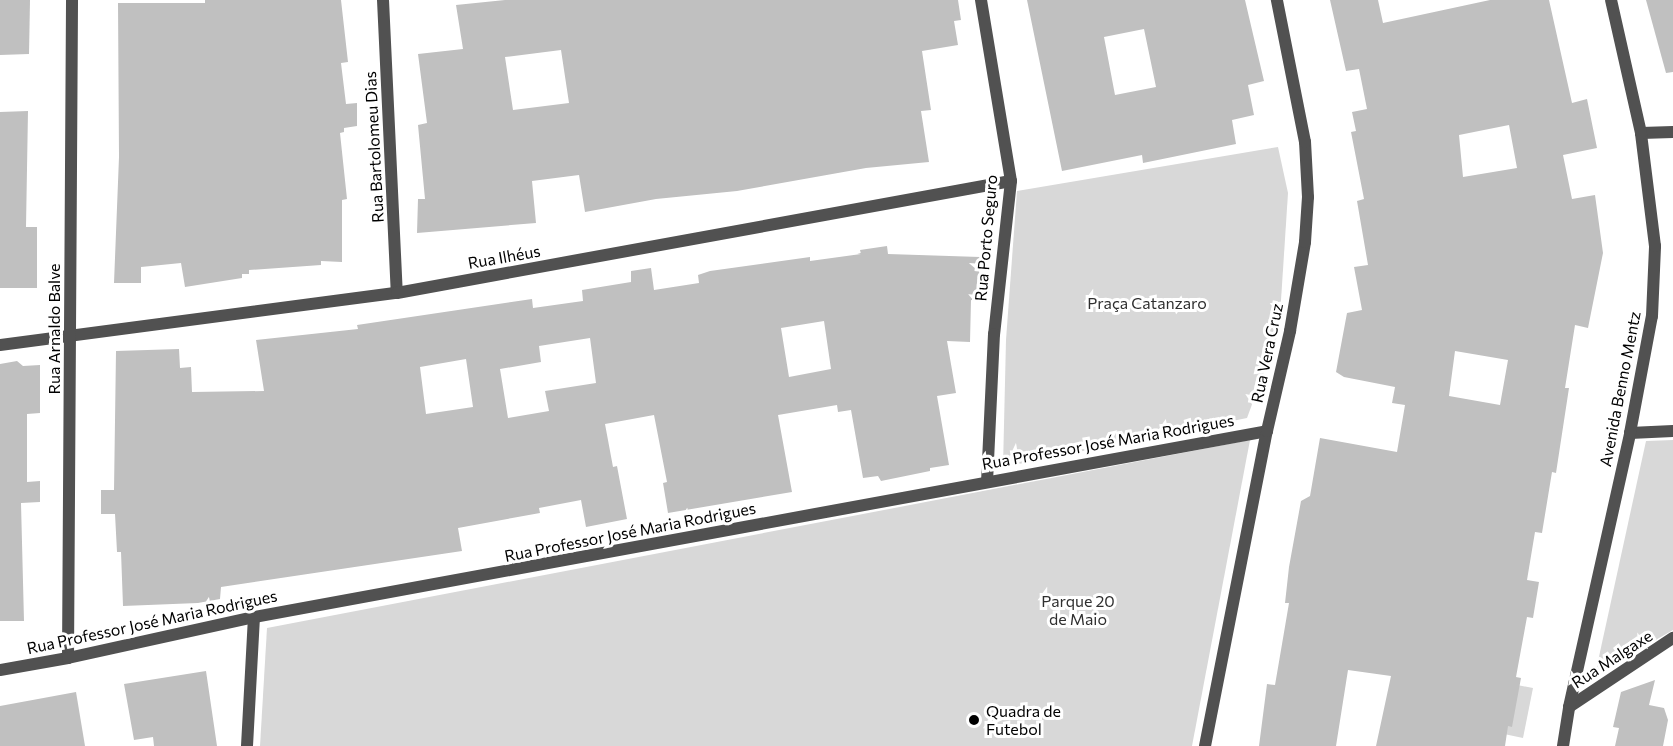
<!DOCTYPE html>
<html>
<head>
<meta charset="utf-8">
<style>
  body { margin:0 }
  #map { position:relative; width:1673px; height:746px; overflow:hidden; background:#fff; font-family:Commissioner,sans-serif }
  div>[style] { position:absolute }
  .green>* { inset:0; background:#d8d8d8 }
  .building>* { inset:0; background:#c0c0c0 }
  .minor>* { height:12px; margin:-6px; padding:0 6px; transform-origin:6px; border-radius:6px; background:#515151 }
  .tertiary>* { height:12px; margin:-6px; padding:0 6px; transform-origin:6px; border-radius:6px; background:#515151 }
  .dots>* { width:16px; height:16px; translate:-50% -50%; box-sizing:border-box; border:3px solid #fff; border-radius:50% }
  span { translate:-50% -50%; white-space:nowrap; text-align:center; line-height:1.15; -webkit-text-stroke:6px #fff; paint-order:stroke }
  .street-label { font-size:16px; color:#000 }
  .park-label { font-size:16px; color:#2f2f2f }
  .poi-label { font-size:16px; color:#000 }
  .left { translate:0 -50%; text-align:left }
</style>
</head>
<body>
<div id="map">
  <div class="green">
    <div style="clip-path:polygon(1278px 147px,1288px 193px,1279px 331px,1247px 418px,1003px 467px,1006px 340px,1017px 191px)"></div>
    <div style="clip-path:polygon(1250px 440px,1192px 746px,260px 746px,267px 628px)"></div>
    <div style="clip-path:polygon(1673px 440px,1673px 630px,1595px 675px,1646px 441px)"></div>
    <div style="clip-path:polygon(1481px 678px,1533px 688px,1523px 738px,1471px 727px)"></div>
  </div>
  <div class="building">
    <div style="clip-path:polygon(0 0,30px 0,29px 54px,0 55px)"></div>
    <div style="clip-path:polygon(205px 0,341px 0,348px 62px,341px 63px,346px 104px,357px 103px,357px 126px,344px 128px,344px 132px,340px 133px,347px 199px,342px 200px,342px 262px,321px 261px,321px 265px,249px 270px,249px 274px,242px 274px,242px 278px,185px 287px,181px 263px,141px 267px,141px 283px,114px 283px,119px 157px,118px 3px,205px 3px)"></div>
    <div style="clip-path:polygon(evenodd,505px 0,958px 0,961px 20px,954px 21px,958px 45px,922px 51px,931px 110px,921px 111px,929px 162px,866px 168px,737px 191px,656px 199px,585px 212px,579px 175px,532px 181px,536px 223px,417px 233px,418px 199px,425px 199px,418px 125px,427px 123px,418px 54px,463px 49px,456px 5px,505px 0,561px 50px,569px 103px,513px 110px,505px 57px,561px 50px)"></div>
    <div style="clip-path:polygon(evenodd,1027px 0,1245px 0,1264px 81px,1248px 85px,1254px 115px,1232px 120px,1236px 144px,1143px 163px,1142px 155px,1062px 171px,1027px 0,1144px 29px,1156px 87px,1115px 95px,1104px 37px,1144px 29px)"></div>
    <div style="clip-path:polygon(evenodd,1330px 0,1378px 0,1383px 23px,1490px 0,1549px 0,1572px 103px,1587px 99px,1597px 148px,1563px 155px,1572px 199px,1595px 195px,1603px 253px,1588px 328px,1575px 325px,1565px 388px,1569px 388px,1556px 473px,1552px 472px,1542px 533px,1535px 532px,1527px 580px,1539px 582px,1533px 618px,1527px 617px,1516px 677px,1521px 678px,1512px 727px,1508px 726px,1505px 746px,1376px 746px,1391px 676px,1348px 670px,1336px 746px,1259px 746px,1267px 684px,1275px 685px,1281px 650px,1289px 603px,1285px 603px,1289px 567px,1301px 501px,1310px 496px,1320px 438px,1397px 452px,1405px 405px,1392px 403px,1395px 387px,1344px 377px,1336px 372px,1347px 313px,1362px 310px,1354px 267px,1368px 265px,1357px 201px,1364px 199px,1351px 132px,1356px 131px,1352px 112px,1367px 109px,1359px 69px,1346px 71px,1330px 0,1509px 125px,1517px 168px,1463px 177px,1459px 135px,1509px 125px,1330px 0,1455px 351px,1508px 360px,1500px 405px,1449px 396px,1455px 351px)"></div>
    <div style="clip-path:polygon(1646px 0,1673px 0,1673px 72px,1666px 73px)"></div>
    <div style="clip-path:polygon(28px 111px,26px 227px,37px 227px,37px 288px,0 288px,0 112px)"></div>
    <div style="clip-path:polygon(evenodd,887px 246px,888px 254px,980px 257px,978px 301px,971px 300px,970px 342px,947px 341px,956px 393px,937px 396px,949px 465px,930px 468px,930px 471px,881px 481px,878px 476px,863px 478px,851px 410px,838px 412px,837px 405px,778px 415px,792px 492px,668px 513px,663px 483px,667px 482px,654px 415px,605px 424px,613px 467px,617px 466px,627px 519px,586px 527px,581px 500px,539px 508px,540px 513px,458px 528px,462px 551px,221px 587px,220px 599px,198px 603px,123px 606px,121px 552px,117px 552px,115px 514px,101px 514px,101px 490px,114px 490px,116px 351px,179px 349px,180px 368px,191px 367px,192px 392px,264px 391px,256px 340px,358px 329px,357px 325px,532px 299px,533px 308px,583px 301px,582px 290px,631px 282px,631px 271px,651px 268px,654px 290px,699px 283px,698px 275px,710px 271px,810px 257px,810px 261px,861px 254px,860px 250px,887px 246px,824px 321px,831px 369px,789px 377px,781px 328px,824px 321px,887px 246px,590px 338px,596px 383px,545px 391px,549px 411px,508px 418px,500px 369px,541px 362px,539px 346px,590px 338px,887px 246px,466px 359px,473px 407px,426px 414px,420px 367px,466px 359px)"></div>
    <div style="clip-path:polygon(17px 361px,23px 366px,40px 365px,40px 413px,27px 414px,27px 482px,40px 481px,40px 502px,21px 503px,24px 621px,0 621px,0 364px)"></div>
    <div style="clip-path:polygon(206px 671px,217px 746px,154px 746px,153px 737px,134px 740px,124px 684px)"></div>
    <div style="clip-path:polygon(1655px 680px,1649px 705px,1664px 708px,1668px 720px,1663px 746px,1615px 746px,1619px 728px,1613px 727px,1621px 692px)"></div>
    <div style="clip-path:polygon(76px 692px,85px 746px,0 746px,0 706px)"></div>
  </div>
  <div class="minor">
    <div style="left:383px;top:0;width:293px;rotate:87.3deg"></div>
    <div style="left:981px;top:0;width:183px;rotate:80.6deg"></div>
    <div style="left:1011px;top:181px;width:154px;rotate:96.3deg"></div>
    <div style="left:994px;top:334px;width:147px;rotate:92.7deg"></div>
    <div style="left:1641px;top:133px;width:32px;rotate:-2deg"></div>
    <div style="left:0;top:345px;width:400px;rotate:-7.5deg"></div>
    <div style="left:397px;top:293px;width:624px;rotate:-10.34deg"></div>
    <div style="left:1630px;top:433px;width:43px;rotate:-2.7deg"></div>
    <div style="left:68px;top:658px;width:658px;rotate:-89.65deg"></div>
    <div style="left:0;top:670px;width:69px;rotate:-10deg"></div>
    <div style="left:68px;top:658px;width:190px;rotate:-12.4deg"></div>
    <div style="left:254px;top:617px;width:1030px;rotate:-10.4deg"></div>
    <div style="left:1569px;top:707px;width:125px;rotate:-33.6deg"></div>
    <div style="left:247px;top:746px;width:129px;rotate:-86.9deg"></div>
    <div style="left:1205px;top:746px;width:321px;rotate:-78.9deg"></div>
    <div style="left:1267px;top:431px;width:103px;rotate:-77deg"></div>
    <div style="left:1290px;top:331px;width:90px;rotate:-80.4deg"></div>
    <div style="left:1305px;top:242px;width:45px;rotate:-86.2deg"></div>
    <div style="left:1308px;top:197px;width:55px;rotate:-93.1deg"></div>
    <div style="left:1305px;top:142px;width:145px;rotate:-101.2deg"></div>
  </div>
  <div class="tertiary">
    <div style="left:1563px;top:746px;width:39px;rotate:-81deg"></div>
    <div style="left:1569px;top:707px;width:281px;rotate:-77.4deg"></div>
    <div style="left:1630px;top:433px;width:119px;rotate:-79.4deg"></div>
    <div style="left:1652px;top:316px;width:70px;rotate:-87.5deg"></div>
    <div style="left:1655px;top:246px;width:114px;rotate:-97.1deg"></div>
    <div style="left:1641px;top:133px;width:136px;rotate:-102.7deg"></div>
  </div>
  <div class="dots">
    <div style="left:974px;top:720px;background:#000"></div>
  </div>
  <div class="street-label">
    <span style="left:374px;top:147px;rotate:-93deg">Rua Bartolomeu Dias</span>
    <span style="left:986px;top:238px;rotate:-85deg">Rua Porto Seguro</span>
    <span style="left:504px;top:257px;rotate:-10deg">Rua Ilhéus</span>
    <span style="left:54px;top:329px;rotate:-90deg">Rua Arnaldo Balve</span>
    <span style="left:1267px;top:353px;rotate:-78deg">Rua Vera Cruz</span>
    <span style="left:1620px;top:389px;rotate:-79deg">Avenida Benno Mentz</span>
    <span style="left:1108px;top:442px;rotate:-10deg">Rua Professor José Maria Rodrigues</span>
    <span style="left:630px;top:532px;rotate:-11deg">Rua Professor José Maria Rodrigues</span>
    <span style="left:152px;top:622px;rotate:-12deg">Rua Professor José Maria Rodrigues</span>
    <span style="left:1612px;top:659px;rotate:-33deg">Rua Malgaxe</span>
  </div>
  <div class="park-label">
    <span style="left:1147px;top:303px">Praça Catanzaro</span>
    <span style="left:1078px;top:610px">Parque 20<br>de Maio</span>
  </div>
  <div class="poi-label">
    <span class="left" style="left:986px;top:720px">Quadra de<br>Futebol</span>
  </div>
</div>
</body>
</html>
